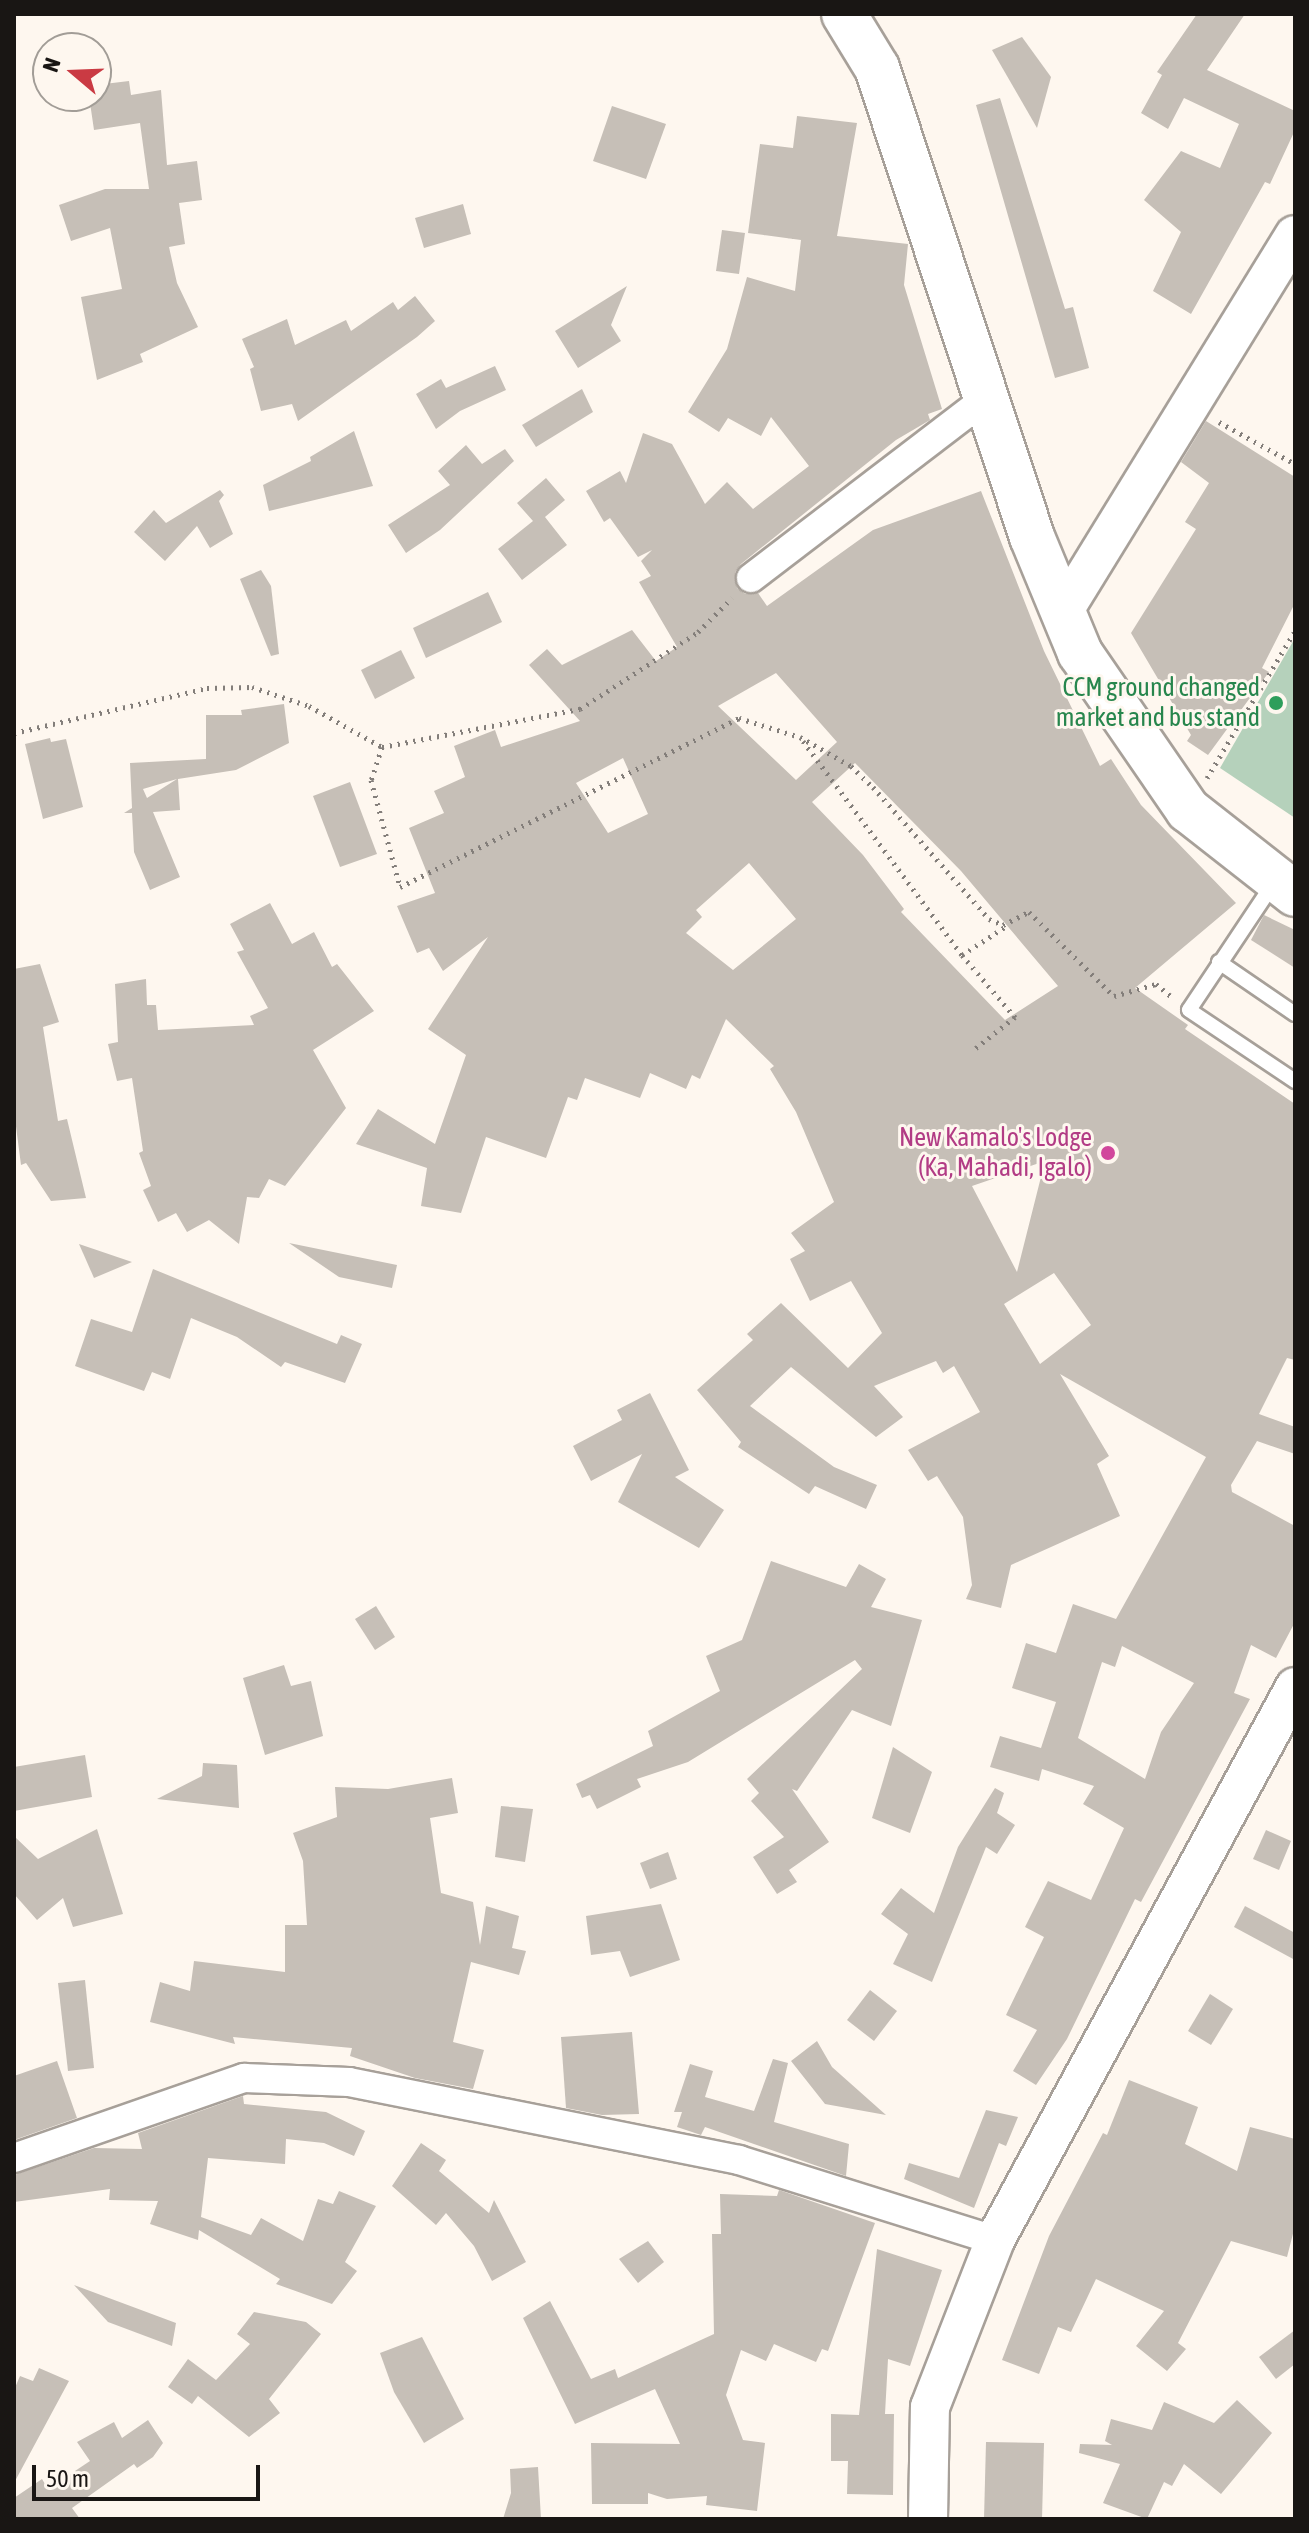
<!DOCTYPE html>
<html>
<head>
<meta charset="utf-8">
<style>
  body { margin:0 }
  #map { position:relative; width:1309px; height:2533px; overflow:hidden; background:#fef7ef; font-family:"Asap Condensed",sans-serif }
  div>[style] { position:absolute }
  .green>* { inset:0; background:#b5d1bb }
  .building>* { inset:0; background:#c6bfb7 }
  .path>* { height:5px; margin-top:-2.5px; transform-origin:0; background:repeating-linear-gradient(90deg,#837e7a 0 2px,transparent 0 8px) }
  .roads { filter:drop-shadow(2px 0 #a7a099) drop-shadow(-2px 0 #a7a099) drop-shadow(0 2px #a7a099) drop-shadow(0 -2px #a7a099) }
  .lane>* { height:14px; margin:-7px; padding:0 7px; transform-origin:7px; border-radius:7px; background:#fff }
  .street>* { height:28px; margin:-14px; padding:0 14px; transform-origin:14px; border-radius:14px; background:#fff }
  .secondary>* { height:38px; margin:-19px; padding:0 19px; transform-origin:19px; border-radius:19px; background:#fff }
  .highway>* { height:44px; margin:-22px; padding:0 22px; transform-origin:22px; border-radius:22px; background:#fff }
  .dots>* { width:22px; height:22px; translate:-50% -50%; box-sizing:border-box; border:4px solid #fef7ef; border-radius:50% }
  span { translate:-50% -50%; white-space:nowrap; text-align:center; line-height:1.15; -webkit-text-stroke:6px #fef7ef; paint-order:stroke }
  .leisure-label { font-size:26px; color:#27864d }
  .right { translate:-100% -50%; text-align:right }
  .hotel-label { font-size:26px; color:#b23c85 }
  .frame { position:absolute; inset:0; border:16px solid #191614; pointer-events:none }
  .north { position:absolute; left:32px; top:32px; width:80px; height:80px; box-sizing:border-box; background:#fef7ef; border:2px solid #a29d97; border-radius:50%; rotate:289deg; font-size:22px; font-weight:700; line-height:32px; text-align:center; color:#191614 }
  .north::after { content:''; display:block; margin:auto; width:28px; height:36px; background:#ca3a43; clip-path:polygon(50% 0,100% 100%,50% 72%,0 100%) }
  .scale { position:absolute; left:32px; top:2465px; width:228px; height:36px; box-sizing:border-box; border:4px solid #191614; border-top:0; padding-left:10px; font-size:24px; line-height:28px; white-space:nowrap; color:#191614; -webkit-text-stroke:6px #fef7ef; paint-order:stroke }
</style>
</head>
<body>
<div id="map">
  <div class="green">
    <div style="clip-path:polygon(1295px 638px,1295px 818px,1220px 768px)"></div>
  </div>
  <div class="building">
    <div style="clip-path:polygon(1197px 14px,1245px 14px,1207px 70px,1295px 111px,1295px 130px,1270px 184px,1265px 182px,1191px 314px,1153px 291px,1181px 232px,1144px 200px,1181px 151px,1220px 168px,1239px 124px,1184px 98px,1168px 129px,1141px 113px,1162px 75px,1157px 72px)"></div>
    <div style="clip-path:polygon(1022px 37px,1051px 77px,1037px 128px,992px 50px)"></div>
    <div style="clip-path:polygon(129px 81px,131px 95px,161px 90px,167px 165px,197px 161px,202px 200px,179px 203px,185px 244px,169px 247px,177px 283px,198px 327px,140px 354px,143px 362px,97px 380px,81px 297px,122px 289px,110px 228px,71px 241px,59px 205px,105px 189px,149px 189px,140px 123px,94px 130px,89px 96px,96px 96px,96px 85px)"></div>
    <div style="clip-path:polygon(1000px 98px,1065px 309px,1073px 307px,1089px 368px,1055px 378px,976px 105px)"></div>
    <div style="clip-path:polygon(612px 106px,666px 124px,646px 179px,593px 161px)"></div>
    <div style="clip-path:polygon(evenodd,797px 116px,857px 123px,837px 236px,908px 244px,904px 285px,942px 409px,928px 414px,930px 420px,896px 440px,741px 564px,735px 572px,737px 588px,745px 594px,758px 593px,767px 606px,873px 530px,981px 491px,1044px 651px,1100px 766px,1111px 759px,1141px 805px,1236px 903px,1135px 988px,1188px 1025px,1185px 1029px,1295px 1104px,1295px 1360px,1287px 1358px,1259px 1414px,1295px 1427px,1295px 1454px,1257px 1441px,1231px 1485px,1232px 1492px,1295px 1526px,1295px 1622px,1276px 1658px,1251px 1645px,1234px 1693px,1250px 1699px,1141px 1902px,1135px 1899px,1067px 2039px,1036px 2085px,1013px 2071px,1037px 2030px,1006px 2015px,1044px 1937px,1025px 1927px,1048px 1881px,1091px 1900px,1124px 1828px,1083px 1804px,1094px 1786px,1042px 1769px,1039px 1781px,990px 1767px,1000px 1736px,1041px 1748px,1056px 1702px,1012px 1688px,1026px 1643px,1056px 1653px,1073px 1604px,1116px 1619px,1206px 1457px,1060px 1374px,1109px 1456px,1097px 1464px,1120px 1516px,1011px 1565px,1001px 1608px,966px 1599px,972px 1585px,963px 1517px,937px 1476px,928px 1481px,908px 1450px,980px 1412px,954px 1366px,943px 1373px,936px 1361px,874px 1386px,903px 1417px,876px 1437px,791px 1367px,750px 1406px,834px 1467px,877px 1485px,866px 1509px,815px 1486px,809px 1494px,738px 1447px,741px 1442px,697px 1390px,753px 1340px,747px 1334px,781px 1303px,848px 1368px,882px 1333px,851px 1281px,810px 1301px,790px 1259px,805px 1251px,791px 1233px,834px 1202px,796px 1112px,770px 1069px,774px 1066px,726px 1019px,700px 1079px,692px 1075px,686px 1089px,650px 1073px,640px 1098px,585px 1078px,577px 1100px,568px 1097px,546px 1158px,486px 1137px,461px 1213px,421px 1206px,427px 1168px,356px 1144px,378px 1109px,435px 1144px,466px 1055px,428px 1029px,488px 937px,443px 971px,429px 948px,417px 953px,397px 906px,435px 893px,409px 828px,444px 813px,434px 791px,465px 777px,454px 746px,495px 730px,501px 747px,580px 721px,529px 665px,547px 649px,562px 665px,632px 630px,656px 661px,677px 647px,639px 582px,651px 576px,641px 561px,652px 550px,638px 557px,610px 518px,604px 522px,586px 491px,620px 471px,626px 483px,643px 433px,672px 444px,705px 504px,727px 482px,753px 509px,809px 466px,771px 417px,761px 436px,728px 418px,719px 432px,688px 412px,727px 349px,747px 277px,795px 291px,801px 240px,748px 233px,760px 144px,793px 148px,797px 116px,776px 673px,837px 742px,796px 780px,718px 706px,776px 673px,797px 116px,623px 758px,648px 814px,608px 833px,576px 783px,623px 758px,797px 116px,855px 763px,961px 871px,1058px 986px,1005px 1020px,901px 912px,904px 909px,863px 855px,812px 802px,855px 763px,797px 116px,749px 863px,796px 919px,733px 970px,686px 933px,702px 917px,696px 910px,749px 863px,797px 116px,1045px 1161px,1017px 1272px,972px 1186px,1045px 1161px,797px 116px,1054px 1273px,1091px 1325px,1040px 1364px,1004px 1304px,1054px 1273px,797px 116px,1122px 1646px,1194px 1683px,1161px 1732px,1145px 1779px,1078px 1738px,1102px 1662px,1115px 1667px,1122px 1646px)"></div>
    <div style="clip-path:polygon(463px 204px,471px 234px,424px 248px,415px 218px)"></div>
    <div style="clip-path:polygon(722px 230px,745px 233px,739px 274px,716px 271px)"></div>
    <div style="clip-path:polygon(627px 286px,611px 325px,621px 341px,578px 368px,555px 331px)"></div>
    <div style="clip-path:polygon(415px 296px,435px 321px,417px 337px,298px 421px,292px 404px,261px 411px,250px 369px,254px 367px,242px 339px,287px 319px,295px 345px,346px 320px,351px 331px,393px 302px,398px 310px)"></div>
    <div style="clip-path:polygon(495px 366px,506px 390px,460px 411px,436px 429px,416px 394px,441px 379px,446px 388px)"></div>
    <div style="clip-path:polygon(582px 389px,593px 412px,536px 447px,522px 425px)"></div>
    <div style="clip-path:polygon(1206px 421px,1295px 477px,1295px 603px,1262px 668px,1269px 672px,1208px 755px,1187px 741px,1191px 735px,1131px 633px,1196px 529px,1185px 522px,1209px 483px,1181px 462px)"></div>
    <div style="clip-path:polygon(354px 431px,373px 486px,269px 511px,263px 485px,311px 461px,310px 457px)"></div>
    <div style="clip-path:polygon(466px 445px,482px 464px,505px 449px,514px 461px,440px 530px,406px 553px,388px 525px,450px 485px,438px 471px)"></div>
    <div style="clip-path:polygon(546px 478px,565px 500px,545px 517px,567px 545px,522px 580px,498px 549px,533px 521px,517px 503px)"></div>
    <div style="clip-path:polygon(220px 490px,224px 495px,219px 501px,233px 534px,210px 548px,197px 526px,165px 561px,134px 532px,154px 510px,166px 523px)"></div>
    <div style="clip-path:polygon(261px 570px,271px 586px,279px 654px,271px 656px,240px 579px)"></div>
    <div style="clip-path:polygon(488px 592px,502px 622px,426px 658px,413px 628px)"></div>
    <div style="clip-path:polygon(401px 650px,415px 678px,375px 699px,361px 670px)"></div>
    <div style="clip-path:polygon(evenodd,284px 704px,289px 743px,236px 770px,178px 779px,180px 810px,153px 812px,180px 877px,150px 890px,134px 852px,132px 813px,124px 813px,132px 808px,130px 763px,206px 759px,206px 715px,242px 715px,241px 710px,284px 704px,177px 779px,147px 798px,143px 789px,177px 779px)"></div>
    <div style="clip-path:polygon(50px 738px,51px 742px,66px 739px,83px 807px,43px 819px,25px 744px)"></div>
    <div style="clip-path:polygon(350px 782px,377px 854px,340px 867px,313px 796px)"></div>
    <div style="clip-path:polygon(270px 903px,292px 944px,314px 932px,332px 967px,337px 964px,374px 1011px,313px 1050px,346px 1108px,285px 1186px,269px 1179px,259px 1198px,247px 1197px,239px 1244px,209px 1220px,187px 1232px,176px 1213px,158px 1222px,143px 1190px,151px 1186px,139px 1153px,143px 1151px,132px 1078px,117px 1081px,108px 1044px,118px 1042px,115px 984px,146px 979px,147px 1005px,156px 1005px,158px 1030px,254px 1025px,250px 1016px,268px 1008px,237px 952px,244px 950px,230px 924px)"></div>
    <div style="clip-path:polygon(1264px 915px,1295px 930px,1295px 968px,1251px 940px)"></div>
    <div style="clip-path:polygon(40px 964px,59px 1022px,43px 1027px,58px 1121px,67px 1119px,86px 1198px,51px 1201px,26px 1163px,21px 1165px,14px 1111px,14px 969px)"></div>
    <div style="clip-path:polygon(289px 1243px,397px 1265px,392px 1288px,339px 1277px)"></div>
    <div style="clip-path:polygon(79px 1244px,132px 1262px,94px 1278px)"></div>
    <div style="clip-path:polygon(153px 1269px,337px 1344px,341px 1335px,362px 1344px,345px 1383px,285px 1362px,281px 1367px,237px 1337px,191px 1318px,170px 1379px,152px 1372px,144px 1391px,75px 1366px,91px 1319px,132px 1332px)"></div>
    <div style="clip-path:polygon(650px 1393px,689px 1470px,675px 1477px,724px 1510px,699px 1548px,618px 1502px,642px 1454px,591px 1481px,573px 1446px,622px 1420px,617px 1410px)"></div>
    <div style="clip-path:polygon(771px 1561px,846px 1587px,859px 1564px,886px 1579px,871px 1607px,922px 1620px,891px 1726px,852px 1710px,797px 1791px,792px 1789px,829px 1842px,789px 1870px,797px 1882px,777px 1894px,753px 1857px,784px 1837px,751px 1801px,759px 1793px,747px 1779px,862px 1669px,855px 1660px,688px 1762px,637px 1779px,641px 1787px,597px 1809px,590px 1795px,582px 1798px,576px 1784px,653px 1746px,648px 1731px,720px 1691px,706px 1656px,742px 1640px)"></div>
    <div style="clip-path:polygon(376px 1606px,395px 1637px,375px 1650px,355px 1619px)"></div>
    <div style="clip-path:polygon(284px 1665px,291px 1686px,311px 1681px,323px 1736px,265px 1755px,243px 1678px)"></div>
    <div style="clip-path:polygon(893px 1747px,932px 1772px,910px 1833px,872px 1818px)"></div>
    <div style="clip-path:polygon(85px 1755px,92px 1797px,14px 1811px,14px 1767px)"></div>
    <div style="clip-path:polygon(203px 1763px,237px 1765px,239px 1808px,157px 1799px,202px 1776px)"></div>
    <div style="clip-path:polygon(452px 1778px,458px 1813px,430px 1818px,441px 1893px,473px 1902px,480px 1945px,486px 1906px,519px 1916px,512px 1948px,526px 1951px,519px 1975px,471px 1962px,453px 2042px,484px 2050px,473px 2089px,415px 2078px,350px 2056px,352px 2048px,233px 2037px,235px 2044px,150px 2022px,160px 1982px,190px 1991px,194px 1961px,285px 1972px,285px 1925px,307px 1925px,303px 1861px,293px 1833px,337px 1817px,335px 1787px,388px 1789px)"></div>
    <div style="clip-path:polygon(995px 1788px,1004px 1793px,997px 1813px,1015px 1825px,997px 1854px,986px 1847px,932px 1982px,893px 1964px,908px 1934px,881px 1914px,901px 1888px,934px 1913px,958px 1847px)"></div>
    <div style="clip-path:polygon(501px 1806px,533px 1809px,525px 1862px,495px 1857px)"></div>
    <div style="clip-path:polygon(97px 1829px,123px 1914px,73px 1927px,63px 1898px,37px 1920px,14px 1894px,14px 1836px,38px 1859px)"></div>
    <div style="clip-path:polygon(1266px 1830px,1291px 1841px,1279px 1870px,1253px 1859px)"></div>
    <div style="clip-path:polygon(668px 1852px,677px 1879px,650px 1889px,640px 1863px)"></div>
    <div style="clip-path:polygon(661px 1904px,680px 1960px,630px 1977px,620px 1951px,591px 1955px,586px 1916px)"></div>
    <div style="clip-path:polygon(1245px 1906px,1295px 1933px,1295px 1960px,1234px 1927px)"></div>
    <div style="clip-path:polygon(85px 1980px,94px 2068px,68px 2071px,58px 1983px)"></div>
    <div style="clip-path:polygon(870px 1990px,897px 2011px,874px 2041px,847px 2020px)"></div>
    <div style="clip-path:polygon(1210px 1994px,1233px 2009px,1211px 2045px,1188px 2031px)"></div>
    <div style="clip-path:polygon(632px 2032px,639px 2114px,602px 2115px,566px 2108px,561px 2037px)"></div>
    <div style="clip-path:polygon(817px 2041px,832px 2067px,886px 2115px,825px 2104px,791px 2061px)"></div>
    <div style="clip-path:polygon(773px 2059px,788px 2063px,774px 2122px,849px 2144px,846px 2176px,705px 2127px,701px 2135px,677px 2127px,682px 2112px,674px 2112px,690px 2064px,713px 2071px,705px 2097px,754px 2111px)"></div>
    <div style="clip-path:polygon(57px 2061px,77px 2118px,14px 2140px,14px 2076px)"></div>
    <div style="clip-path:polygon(1129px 2080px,1198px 2107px,1185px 2144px,1237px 2171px,1250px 2127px,1295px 2139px,1295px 2226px,1287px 2257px,1231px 2241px,1178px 2343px,1186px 2349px,1167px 2371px,1136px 2346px,1164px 2311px,1096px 2279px,1071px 2332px,1058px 2327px,1039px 2374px,1002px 2360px,1049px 2236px,1103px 2133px,1107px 2135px)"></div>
    <div style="clip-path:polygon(243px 2096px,244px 2104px,326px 2112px,365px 2131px,354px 2156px,324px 2143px,286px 2139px,285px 2164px,208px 2158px,201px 2217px,251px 2235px,261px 2218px,303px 2241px,318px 2199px,333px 2204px,339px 2191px,376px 2206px,345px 2262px,357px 2271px,332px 2304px,276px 2284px,280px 2279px,199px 2230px,198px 2240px,150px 2224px,158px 2201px,109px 2200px,110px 2189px,14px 2202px,14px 2175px,94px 2148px,142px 2149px,138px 2133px)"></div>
    <div style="clip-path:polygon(986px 2110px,1018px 2117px,1006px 2146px,999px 2143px,974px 2208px,904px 2179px,909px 2163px,959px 2178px)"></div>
    <div style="clip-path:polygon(421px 2143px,446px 2160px,439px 2171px,489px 2213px,494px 2200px,526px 2262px,492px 2281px,474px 2246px,446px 2213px,436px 2225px,392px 2186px)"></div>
    <div style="clip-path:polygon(779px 2190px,875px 2223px,828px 2351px,822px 2349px,816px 2362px,774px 2344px,766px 2361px,741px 2350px,726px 2395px,743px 2440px,765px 2443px,757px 2511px,706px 2505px,707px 2496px,667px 2499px,648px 2493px,648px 2504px,592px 2504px,591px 2443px,680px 2444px,655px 2389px,575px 2424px,523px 2318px,550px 2301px,591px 2379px,615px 2369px,618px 2378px,714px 2334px,712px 2234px,721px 2234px,720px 2194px,777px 2196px)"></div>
    <div style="clip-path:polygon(648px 2241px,664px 2262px,638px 2283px,619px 2259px)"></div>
    <div style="clip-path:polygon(877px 2249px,942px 2270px,910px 2366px,888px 2359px,885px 2414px,894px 2414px,893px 2495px,847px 2494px,848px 2461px,831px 2461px,831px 2414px,859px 2415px)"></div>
    <div style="clip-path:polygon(74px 2285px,176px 2323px,172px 2346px,108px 2322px)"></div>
    <div style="clip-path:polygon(254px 2312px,306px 2322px,321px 2334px,269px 2399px,280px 2413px,249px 2437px,198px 2396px,192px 2404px,168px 2387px,188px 2359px,216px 2380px,250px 2344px,237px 2334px)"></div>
    <div style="clip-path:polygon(1295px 2330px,1295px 2364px,1276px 2379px,1259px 2357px)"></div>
    <div style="clip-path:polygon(422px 2337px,464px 2419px,424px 2443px,394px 2392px,380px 2353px)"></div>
    <div style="clip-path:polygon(39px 2368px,69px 2381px,14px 2483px,14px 2390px,20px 2376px,33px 2381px)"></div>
    <div style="clip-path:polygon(1237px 2400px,1272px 2433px,1221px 2494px,1184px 2464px,1172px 2486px,1164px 2482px,1147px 2519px,1103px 2503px,1120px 2464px,1079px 2453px,1080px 2444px,1112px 2445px,1105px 2441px,1111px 2419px,1152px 2430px,1164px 2402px,1214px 2423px)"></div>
    <div style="clip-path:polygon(148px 2420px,163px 2443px,153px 2457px,137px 2468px,134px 2464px,72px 2508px,80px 2519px,14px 2519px,14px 2498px,42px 2479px,48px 2489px,90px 2461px,77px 2442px,114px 2422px,122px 2438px)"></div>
    <div style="clip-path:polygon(986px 2442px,1044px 2443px,1042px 2519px,984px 2519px)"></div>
    <div style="clip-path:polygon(538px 2467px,541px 2519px,503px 2519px,511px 2493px,510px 2469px)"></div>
  </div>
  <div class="path">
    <div style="left:1219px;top:422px;width:87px;rotate:28.9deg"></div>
    <div style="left:14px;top:733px;width:198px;rotate:-13.1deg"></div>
    <div style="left:207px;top:688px;width:45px;rotate:-1.3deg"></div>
    <div style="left:252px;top:687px;width:60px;rotate:18.4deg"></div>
    <div style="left:309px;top:706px;width:84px;rotate:29.3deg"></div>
    <div style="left:382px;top:747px;width:202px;rotate:-10.9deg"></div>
    <div style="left:580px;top:709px;width:141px;rotate:-33.1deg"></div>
    <div style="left:698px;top:632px;width:48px;rotate:-45deg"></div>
    <div style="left:803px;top:741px;width:267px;rotate:53.4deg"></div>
    <div style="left:962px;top:955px;width:82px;rotate:49.5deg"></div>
    <div style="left:1015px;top:1017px;width:55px;rotate:141.7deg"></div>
    <div style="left:382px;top:747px;width:35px;rotate:108deg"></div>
    <div style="left:371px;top:780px;width:111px;rotate:74.8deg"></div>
    <div style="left:400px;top:887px;width:379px;rotate:-26.5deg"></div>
    <div style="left:739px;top:718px;width:64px;rotate:17.3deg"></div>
    <div style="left:800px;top:737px;width:59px;rotate:29.6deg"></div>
    <div style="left:851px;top:766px;width:30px;rotate:44deg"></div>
    <div style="left:873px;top:787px;width:176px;rotate:48.7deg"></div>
    <div style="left:989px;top:919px;width:15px;rotate:23deg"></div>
    <div style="left:1003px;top:925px;width:29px;rotate:-27deg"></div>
    <div style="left:1029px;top:912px;width:120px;rotate:44.7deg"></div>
    <div style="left:1114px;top:996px;width:44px;rotate:-15.9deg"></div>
    <div style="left:1156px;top:984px;width:21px;rotate:39deg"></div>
    <div style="left:1207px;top:778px;width:171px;rotate:-59.1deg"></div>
    <div style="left:962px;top:955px;width:55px;rotate:-33.1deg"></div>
  </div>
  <div class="roads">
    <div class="lane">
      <div style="left:1273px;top:884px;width:151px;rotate:123.7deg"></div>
      <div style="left:1189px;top:1010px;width:128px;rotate:33.8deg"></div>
      <div style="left:1219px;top:962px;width:92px;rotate:34.4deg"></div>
    </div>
    <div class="street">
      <div style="left:751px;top:578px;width:293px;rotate:-37.4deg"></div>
      <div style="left:14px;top:2158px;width:244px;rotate:-19.2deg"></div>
      <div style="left:244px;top:2078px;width:105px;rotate:2.2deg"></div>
      <div style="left:349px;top:2082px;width:398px;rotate:11.3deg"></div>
      <div style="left:739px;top:2160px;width:268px;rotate:17.4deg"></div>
    </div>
    <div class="secondary">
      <div style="left:1064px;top:610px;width:440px;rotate:-58.4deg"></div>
      <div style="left:928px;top:2519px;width:112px;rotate:-89deg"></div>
      <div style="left:930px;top:2407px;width:179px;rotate:-68.7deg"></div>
      <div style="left:995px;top:2240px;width:629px;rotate:-61.52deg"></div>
    </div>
    <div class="highway">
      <div style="left:844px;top:14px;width:63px;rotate:58.6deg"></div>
      <div style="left:877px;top:68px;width:494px;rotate:71.7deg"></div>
      <div style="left:1032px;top:537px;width:126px;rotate:67.5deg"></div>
      <div style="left:1080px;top:653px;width:191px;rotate:55.5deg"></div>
      <div style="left:1188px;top:810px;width:136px;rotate:38.1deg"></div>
    </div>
  </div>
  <div class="dots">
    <div style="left:1276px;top:703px;background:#2e9e5b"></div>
    <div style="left:1108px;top:1153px;background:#d1479c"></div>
  </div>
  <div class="leisure-label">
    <span class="right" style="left:1260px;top:703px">CCM ground changed<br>market and bus stand</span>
  </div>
  <div class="hotel-label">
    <span class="right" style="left:1092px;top:1153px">New Kamalo's Lodge<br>(Ka, Mahadi, Igalo)</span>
  </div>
  <div class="frame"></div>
  <div class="north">N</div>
  <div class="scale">50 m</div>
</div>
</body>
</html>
